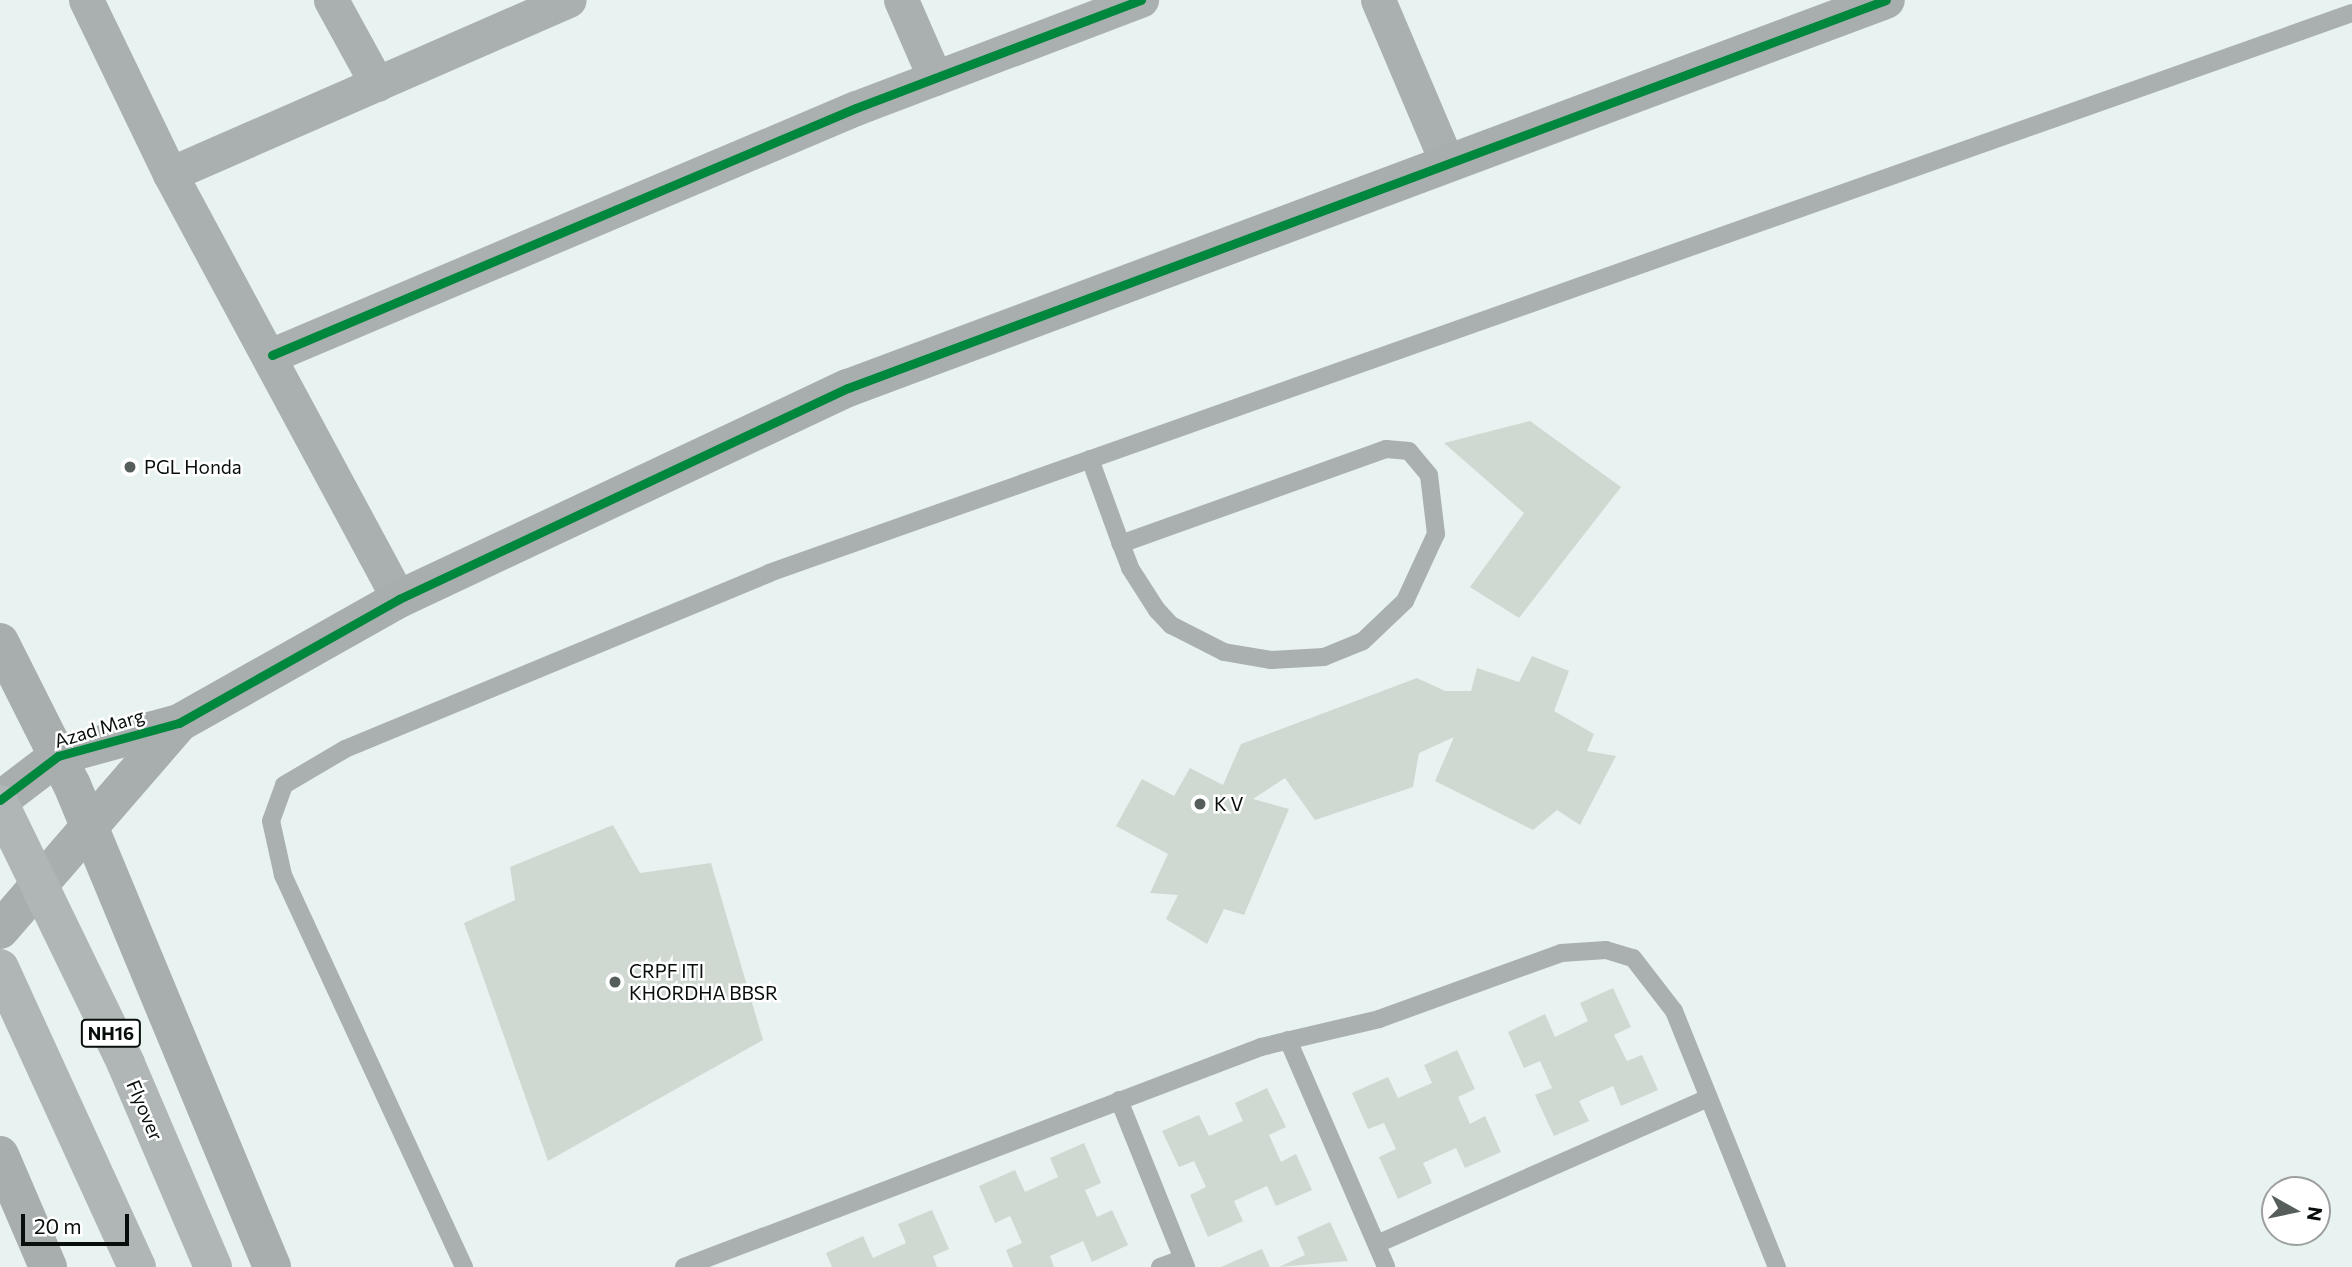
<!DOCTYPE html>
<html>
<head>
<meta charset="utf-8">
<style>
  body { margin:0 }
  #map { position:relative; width:2352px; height:1267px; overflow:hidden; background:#e8f2f0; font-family:Commissioner,sans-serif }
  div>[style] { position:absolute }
  .building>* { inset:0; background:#cfd9d2 }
  .lane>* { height:18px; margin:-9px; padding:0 9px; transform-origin:9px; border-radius:9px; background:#aaafaf }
  .street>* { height:35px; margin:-17.5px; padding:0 17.5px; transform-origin:17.5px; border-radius:17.5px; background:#aaafaf }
  .secondary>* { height:38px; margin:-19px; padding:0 19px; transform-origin:19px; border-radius:19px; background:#a8aeae }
  .highway>* { height:38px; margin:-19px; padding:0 19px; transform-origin:19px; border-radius:19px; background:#b0b6b6 }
  .highway-bridge>* { height:38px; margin:-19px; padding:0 19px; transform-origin:19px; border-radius:19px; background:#b0b6b6 }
  .cycleway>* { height:9px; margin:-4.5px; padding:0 4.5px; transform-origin:4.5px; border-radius:4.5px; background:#00873e }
  .dots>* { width:19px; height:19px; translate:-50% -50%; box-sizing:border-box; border:4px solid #fff; border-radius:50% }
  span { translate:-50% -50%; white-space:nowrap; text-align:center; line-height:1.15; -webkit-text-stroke:5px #fff; paint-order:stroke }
  .shield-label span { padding:2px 5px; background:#fff; border:2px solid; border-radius:5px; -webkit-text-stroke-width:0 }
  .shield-label { font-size:18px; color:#070e0c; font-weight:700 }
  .poi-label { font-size:19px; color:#070e0c }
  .left { translate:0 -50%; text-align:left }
  .street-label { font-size:19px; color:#070e0c }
  .north { position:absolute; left:2261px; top:1176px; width:70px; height:70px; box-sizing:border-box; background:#fff; border:2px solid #9c9f9e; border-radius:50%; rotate:99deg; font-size:19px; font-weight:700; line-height:28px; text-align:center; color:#070e0c }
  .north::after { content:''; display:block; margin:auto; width:24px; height:32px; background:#565e5c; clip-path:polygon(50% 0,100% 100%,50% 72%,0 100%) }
  .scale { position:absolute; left:21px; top:1214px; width:108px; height:32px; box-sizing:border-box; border:4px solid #070e0c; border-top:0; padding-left:9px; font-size:21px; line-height:24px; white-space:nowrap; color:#070e0c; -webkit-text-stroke:5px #fff; paint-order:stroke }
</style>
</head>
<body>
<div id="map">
  <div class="building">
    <div style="clip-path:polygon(1530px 421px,1621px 487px,1519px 618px,1470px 587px,1524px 513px,1444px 443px)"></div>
    <div style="clip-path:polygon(1532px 656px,1569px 671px,1554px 711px,1594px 734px,1587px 751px,1616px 756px,1580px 825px,1557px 810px,1533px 830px,1435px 781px,1454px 737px,1419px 753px,1413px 787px,1315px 820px,1285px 778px,1253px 799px,1289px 809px,1244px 915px,1224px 909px,1207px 944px,1166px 919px,1178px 895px,1150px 893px,1168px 854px,1116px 826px,1142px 779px,1174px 796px,1190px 768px,1223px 785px,1241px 744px,1417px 678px,1445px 691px,1471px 691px,1477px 668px,1519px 682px)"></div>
    <div style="clip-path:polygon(613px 825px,640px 873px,711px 863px,763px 1040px,548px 1161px,464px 923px,515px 900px,510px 867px)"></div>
    <div style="clip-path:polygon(1613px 988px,1631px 1027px,1614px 1035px,1627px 1061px,1642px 1055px,1658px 1090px,1621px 1106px,1613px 1086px,1579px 1101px,1589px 1121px,1554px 1136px,1535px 1095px,1552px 1088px,1540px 1061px,1524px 1068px,1508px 1032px,1545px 1014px,1555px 1037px,1588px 1021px,1580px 1003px)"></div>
    <div style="clip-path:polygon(1457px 1050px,1475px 1089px,1458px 1097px,1470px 1124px,1485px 1116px,1501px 1152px,1465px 1168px,1456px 1148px,1423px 1163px,1432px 1183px,1398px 1199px,1379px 1157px,1396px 1149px,1384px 1123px,1368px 1129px,1352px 1093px,1388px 1077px,1398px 1098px,1432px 1083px,1424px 1065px)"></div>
    <div style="clip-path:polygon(1267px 1088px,1286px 1127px,1269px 1135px,1281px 1162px,1296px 1154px,1312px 1190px,1276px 1206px,1267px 1186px,1234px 1201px,1243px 1221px,1208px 1237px,1190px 1195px,1206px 1187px,1194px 1161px,1179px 1167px,1162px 1131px,1199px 1115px,1209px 1136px,1243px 1121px,1235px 1103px)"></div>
    <div style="clip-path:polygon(1084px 1143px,1101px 1183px,1085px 1190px,1097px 1217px,1112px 1210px,1128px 1245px,1092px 1262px,1083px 1241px,1050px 1256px,1054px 1267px,1013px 1267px,1006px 1250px,1022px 1243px,1010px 1216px,995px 1223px,979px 1186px,1015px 1170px,1025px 1192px,1058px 1177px,1050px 1158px)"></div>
    <div style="clip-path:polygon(932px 1210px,949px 1249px,933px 1256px,937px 1267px,832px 1267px,826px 1253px,863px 1236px,873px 1258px,906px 1243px,898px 1224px)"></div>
    <div style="clip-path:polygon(1330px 1222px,1348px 1261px,1279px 1267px,1305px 1255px,1297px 1237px)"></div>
    <div style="clip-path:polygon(1262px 1249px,1270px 1267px,1221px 1267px)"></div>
  </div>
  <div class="lane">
    <div style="left:1090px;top:459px;width:90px;rotate:70deg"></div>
    <div style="left:1121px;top:544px;width:26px;rotate:69deg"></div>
    <div style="left:1130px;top:568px;width:50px;rotate:57.3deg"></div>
    <div style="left:1157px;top:610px;width:21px;rotate:47deg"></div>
    <div style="left:1171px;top:625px;width:59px;rotate:27deg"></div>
    <div style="left:1224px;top:652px;width:48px;rotate:9.7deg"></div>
    <div style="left:1271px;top:660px;width:53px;rotate:-3.2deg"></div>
    <div style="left:1324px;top:657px;width:42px;rotate:-22.3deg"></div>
    <div style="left:1363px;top:641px;width:58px;rotate:-43.6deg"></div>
    <div style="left:1405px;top:601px;width:74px;rotate:-65.2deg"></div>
    <div style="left:1436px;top:534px;width:59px;rotate:-96.8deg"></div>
    <div style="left:1429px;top:475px;width:31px;rotate:-130deg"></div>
    <div style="left:1409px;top:451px;width:23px;rotate:-175deg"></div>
    <div style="left:1386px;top:449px;width:282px;rotate:160.3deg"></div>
    <div style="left:1288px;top:1040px;width:247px;rotate:66.6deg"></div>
    <div style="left:1119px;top:1100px;width:180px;rotate:68.1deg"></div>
    <div style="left:1377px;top:1244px;width:362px;rotate:-23.8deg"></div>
    <div style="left:464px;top:1267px;width:432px;rotate:-114.8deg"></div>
    <div style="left:283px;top:875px;width:55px;rotate:-102.5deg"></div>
    <div style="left:271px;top:821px;width:38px;rotate:-70deg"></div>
    <div style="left:284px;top:785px;width:71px;rotate:-30.5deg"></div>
    <div style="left:345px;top:749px;width:459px;rotate:-22.5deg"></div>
    <div style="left:769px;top:573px;width:1679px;rotate:-19.48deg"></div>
    <div style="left:684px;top:1267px;width:618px;rotate:-20.87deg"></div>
    <div style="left:1261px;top:1047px;width:121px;rotate:-13.3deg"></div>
    <div style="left:1379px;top:1019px;width:194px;rotate:-19.9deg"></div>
    <div style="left:1561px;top:953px;width:45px;rotate:-3.8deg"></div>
    <div style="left:1606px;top:950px;width:28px;rotate:17deg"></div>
    <div style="left:1633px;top:958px;width:67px;rotate:52.3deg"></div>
    <div style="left:1674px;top:1011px;width:276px;rotate:68.1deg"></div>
    <div style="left:1160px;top:1267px;width:23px;rotate:-20deg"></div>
  </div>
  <div class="street">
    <div style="left:86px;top:0;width:193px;rotate:64.2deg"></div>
    <div style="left:170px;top:174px;width:483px;rotate:61.7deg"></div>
    <div style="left:331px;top:0;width:96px;rotate:61.3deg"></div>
    <div style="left:901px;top:0;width:85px;rotate:66.4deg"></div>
    <div style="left:1378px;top:0;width:174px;rotate:67deg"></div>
    <div style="left:170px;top:174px;width:435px;rotate:-23.6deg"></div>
    <div style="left:272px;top:355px;width:634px;rotate:-22.93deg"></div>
    <div style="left:856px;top:108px;width:305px;rotate:-20.8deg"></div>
  </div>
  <div class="secondary">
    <div style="left:0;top:642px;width:160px;rotate:63.3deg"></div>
    <div style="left:72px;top:785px;width:522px;rotate:67.46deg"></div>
    <div style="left:0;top:800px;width:73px;rotate:-37.2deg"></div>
    <div style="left:58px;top:756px;width:125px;rotate:-15.3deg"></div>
    <div style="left:179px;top:723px;width:253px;rotate:-29.4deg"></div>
    <div style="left:399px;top:599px;width:496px;rotate:-25.2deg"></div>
    <div style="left:848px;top:388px;width:1108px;rotate:-20.5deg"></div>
    <div style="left:0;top:930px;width:274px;rotate:-49.1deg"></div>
    <div style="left:0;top:1155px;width:122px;rotate:66.8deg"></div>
  </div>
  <div class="highway">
    <div style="left:0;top:968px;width:329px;rotate:65.4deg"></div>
  </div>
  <div class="highway-bridge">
    <div style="left:0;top:804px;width:289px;rotate:64.1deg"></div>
    <div style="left:126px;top:1064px;width:221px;rotate:66.8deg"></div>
  </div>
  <div class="cycleway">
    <div style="left:272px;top:355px;width:634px;rotate:-22.93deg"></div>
    <div style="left:856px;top:108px;width:305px;rotate:-20.8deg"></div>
    <div style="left:0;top:800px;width:73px;rotate:-37.2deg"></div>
    <div style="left:58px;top:756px;width:125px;rotate:-15.3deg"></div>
    <div style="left:179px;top:723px;width:253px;rotate:-29.4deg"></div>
    <div style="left:399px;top:599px;width:496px;rotate:-25.2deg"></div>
    <div style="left:848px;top:388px;width:1108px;rotate:-20.5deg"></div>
  </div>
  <div class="dots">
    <div style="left:130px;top:467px;background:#565e5c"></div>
    <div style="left:1200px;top:804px;background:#565e5c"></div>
    <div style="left:615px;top:982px;background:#565e5c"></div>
  </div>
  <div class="shield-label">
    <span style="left:111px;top:1033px">NH16</span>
  </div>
  <div class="poi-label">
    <span class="left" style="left:144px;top:467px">PGL Honda</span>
    <span class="left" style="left:1214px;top:804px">K V</span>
    <span class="left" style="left:629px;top:982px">CRPF ITI<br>KHORDHA BBSR</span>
  </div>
  <div class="street-label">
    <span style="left:99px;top:728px;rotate:-17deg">Azad Marg</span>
    <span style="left:145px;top:1110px;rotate:67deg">Flyover</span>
  </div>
  <div class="north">N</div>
  <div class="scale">20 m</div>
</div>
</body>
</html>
